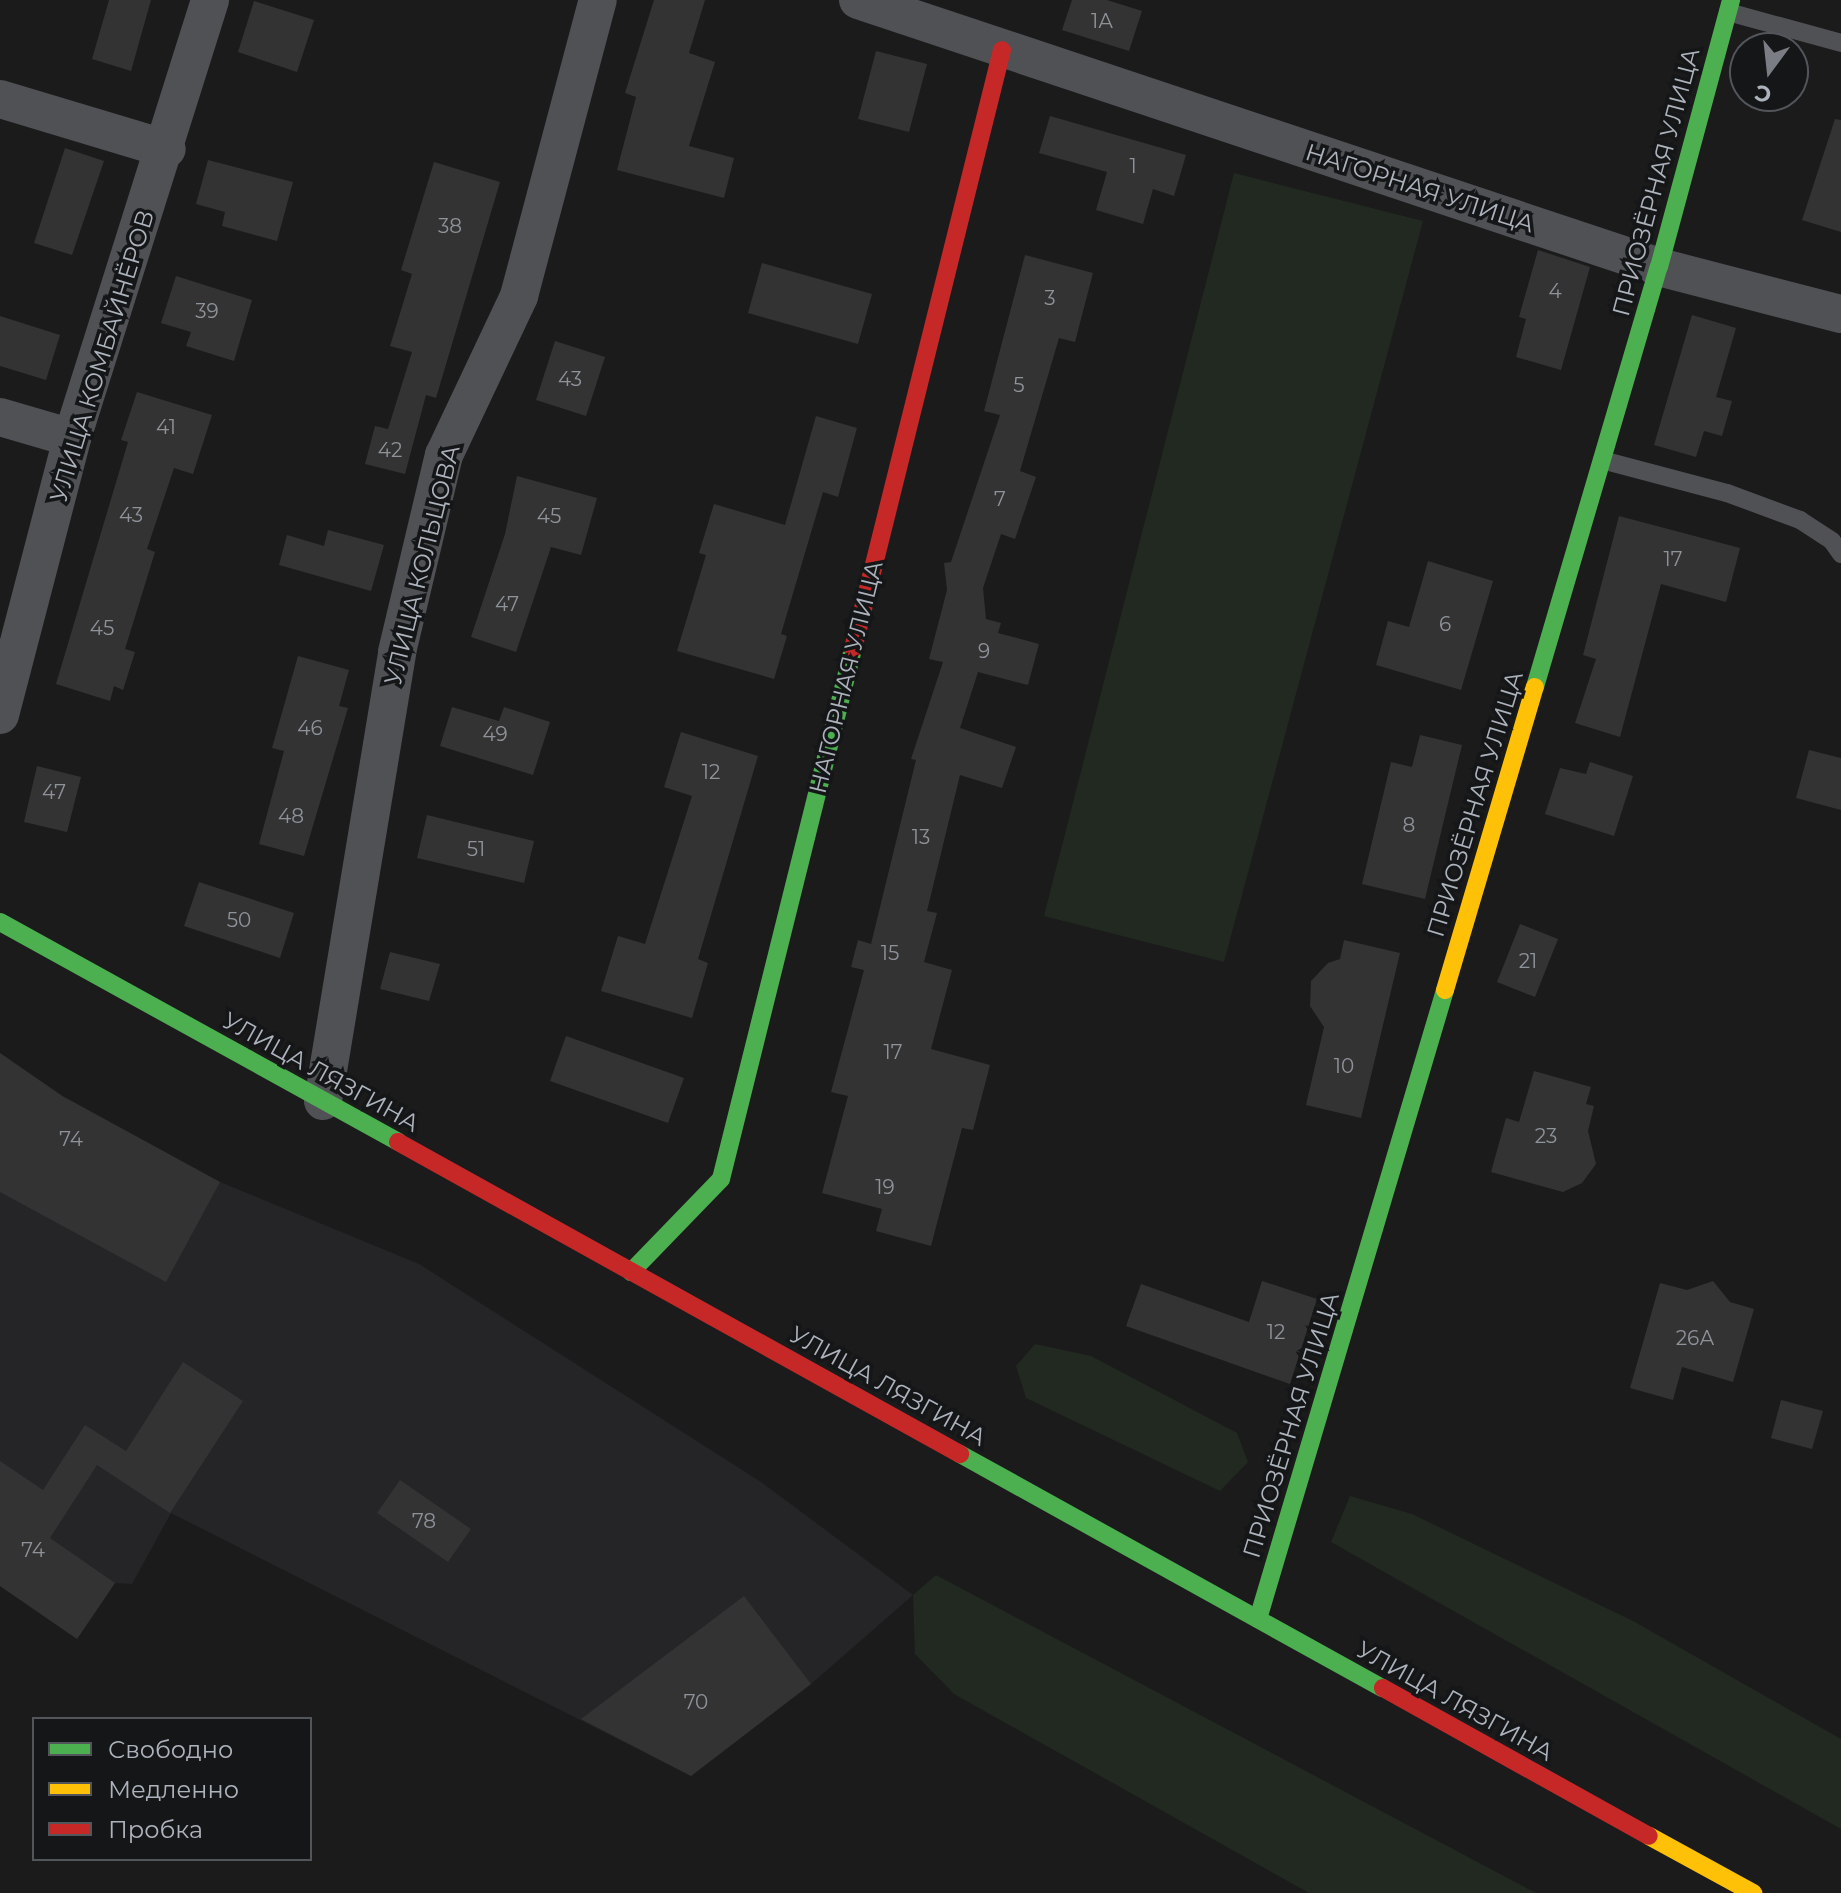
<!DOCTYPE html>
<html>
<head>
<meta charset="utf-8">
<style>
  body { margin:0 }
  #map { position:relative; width:1841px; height:1893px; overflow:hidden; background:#1b1b1c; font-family:Montserrat,sans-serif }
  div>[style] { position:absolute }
  .built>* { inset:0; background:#252528 }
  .green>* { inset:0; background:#212921 }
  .building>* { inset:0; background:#333334 }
  .lane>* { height:18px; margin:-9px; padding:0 9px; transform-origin:9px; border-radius:9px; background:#4f5155 }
  .street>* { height:38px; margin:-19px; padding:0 19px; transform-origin:19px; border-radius:19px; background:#4f5155 }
  .fast>* { height:18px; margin:-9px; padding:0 9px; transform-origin:9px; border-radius:9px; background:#4caf50 }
  .slow>* { height:18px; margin:-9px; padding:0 9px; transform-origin:9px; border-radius:9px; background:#ffc107 }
  .jam>* { height:18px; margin:-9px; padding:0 9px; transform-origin:9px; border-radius:9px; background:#c62828 }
  span { translate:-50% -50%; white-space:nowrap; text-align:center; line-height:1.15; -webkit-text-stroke:7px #151618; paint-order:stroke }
  .number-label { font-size:20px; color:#8e939a }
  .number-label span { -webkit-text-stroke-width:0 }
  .street-label { font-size:24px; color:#adb3bc }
  .legend { position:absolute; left:32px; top:1717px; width:280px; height:144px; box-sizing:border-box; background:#151618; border:2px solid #52555a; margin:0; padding:10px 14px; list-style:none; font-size:24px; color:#adb3bc }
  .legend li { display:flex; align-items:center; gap:16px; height:40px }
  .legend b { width:40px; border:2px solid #52555a }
  .north { position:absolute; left:1729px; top:32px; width:80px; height:80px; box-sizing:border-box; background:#151618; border:2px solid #52555a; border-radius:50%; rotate:195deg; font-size:22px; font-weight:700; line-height:32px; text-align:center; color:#adb3bc }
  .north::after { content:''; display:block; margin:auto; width:28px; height:36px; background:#7a7e84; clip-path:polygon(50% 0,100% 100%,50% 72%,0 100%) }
</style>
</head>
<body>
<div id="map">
  <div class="built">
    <div style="clip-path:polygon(0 1053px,63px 1096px,220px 1182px,419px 1264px,761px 1482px,913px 1595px,811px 1684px,691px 1776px,171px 1513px,132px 1584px,115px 1583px,77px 1639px,0 1586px)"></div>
  </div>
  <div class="green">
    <div style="clip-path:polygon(1234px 173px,1423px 221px,1224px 962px,1044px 916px)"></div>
    <div style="clip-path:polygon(1035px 1344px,1091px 1356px,1237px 1433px,1248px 1462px,1220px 1491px,1026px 1398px,1016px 1366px)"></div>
    <div style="clip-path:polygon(1350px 1496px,1412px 1514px,1633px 1621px,1841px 1739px,1841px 1829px,1331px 1542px)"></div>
    <div style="clip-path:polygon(936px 1575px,1536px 1893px,1309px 1893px,954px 1694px,915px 1654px,913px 1595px)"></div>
  </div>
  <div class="building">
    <div style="clip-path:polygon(109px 0,151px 0,131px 71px,92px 59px)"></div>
    <div style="clip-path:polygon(654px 0,705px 0,689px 53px,715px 62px,689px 146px,734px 158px,724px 198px,617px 170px,636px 97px,625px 93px)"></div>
    <div style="clip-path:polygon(1072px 0,1107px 0,1142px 11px,1129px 51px,1062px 30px)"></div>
    <div style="clip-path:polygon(254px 1px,314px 20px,297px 72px,238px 52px)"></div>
    <div style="clip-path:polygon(876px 51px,927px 64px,909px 132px,858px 119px)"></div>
    <div style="clip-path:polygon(1050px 116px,1186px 155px,1174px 196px,1153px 189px,1143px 224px,1096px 210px,1107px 172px,1039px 153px)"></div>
    <div style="clip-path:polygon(1835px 119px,1841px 120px,1841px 232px,1802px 220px)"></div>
    <div style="clip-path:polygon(65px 148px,104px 161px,72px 255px,34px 243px)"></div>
    <div style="clip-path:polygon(208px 160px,293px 182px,277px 241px,222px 226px,225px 212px,196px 204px)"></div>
    <div style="clip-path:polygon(434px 162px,500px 182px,436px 398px,426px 395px,405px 474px,365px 464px,375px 426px,388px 429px,412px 352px,390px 346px,412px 274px,401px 270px)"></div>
    <div style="clip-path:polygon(1538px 250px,1590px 267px,1561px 370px,1516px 357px,1526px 319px,1519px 317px)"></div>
    <div style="clip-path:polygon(1025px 255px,1093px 273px,1075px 342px,1059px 338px,1020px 471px,1036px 477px,1015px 539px,1001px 534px,983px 588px,986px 619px,1001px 623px,998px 633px,1039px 644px,1028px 685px,978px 672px,960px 728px,1016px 747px,1002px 788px,960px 775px,927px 911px,937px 913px,924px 962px,952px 970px,931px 1049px,990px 1065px,973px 1130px,962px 1128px,931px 1246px,876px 1231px,882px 1209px,822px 1193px,848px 1096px,831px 1092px,864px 970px,851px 967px,858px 940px,871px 944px,916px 760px,911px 759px,943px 662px,929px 659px,947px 590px,944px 563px,951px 562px,1000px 415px,984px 411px)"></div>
    <div style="clip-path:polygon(762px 263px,872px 294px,858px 344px,748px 313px)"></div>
    <div style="clip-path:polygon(176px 276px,252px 300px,234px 361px,186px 346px,191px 332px,161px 323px)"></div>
    <div style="clip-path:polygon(1692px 315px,1736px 328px,1716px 397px,1732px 401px,1722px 436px,1704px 431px,1696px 457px,1654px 445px)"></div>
    <div style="clip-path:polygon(0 316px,60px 335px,46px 380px,0 366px)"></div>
    <div style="clip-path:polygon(555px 341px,605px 357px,586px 416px,536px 400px)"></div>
    <div style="clip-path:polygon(137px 392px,212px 415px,193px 474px,174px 468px,147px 549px,155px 552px,125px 649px,135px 652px,123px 690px,114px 686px,110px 701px,56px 684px,128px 442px,121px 440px)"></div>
    <div style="clip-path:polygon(816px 416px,857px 428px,838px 497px,823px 492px,781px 634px,787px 636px,774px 679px,677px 651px,706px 555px,699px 553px,714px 504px,785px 525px)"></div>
    <div style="clip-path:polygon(517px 476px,597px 498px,581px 555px,551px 547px,516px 652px,471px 637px,505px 534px)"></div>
    <div style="clip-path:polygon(1619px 516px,1740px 548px,1726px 602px,1661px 584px,1620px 737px,1575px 723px,1596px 659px,1583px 655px)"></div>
    <div style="clip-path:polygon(328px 530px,384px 545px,371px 591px,279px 565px,287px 535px,324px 546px)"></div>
    <div style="clip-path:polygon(1428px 561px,1493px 581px,1461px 690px,1376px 665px,1388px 621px,1409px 627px)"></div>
    <div style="clip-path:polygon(298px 656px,349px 670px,339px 706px,348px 708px,304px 856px,259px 844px,284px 751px,272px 748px)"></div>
    <div style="clip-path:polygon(452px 707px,499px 721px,504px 707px,550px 722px,533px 775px,440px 746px)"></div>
    <div style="clip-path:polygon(681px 732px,758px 756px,698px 959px,708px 963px,692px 1018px,601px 991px,618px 936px,645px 944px,692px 796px,664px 787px)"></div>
    <div style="clip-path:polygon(1420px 735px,1462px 745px,1425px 899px,1362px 884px,1391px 762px,1412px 767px)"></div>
    <div style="clip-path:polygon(1809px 750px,1841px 758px,1841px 810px,1796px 798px)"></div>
    <div style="clip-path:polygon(1590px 762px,1633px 776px,1614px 836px,1545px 814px,1560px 768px,1586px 774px)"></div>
    <div style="clip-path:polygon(37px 766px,81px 777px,67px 832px,24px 822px)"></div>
    <div style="clip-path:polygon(427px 815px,534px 841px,524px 883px,417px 858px)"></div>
    <div style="clip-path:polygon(199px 882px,294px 913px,280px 958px,184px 926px)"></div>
    <div style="clip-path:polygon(1520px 924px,1558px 939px,1535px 997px,1497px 982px)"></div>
    <div style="clip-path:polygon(1344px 940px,1400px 953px,1361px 1118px,1306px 1105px,1324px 1027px,1310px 1006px,1311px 981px,1328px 963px,1340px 959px)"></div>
    <div style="clip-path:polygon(390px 952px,440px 964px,429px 1001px,380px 989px)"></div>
    <div style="clip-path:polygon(566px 1036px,684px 1078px,668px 1123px,550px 1081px)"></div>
    <div style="clip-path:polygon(0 1053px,62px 1096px,220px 1182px,166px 1282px,0 1192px)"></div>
    <div style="clip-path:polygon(1534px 1071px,1591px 1087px,1586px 1104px,1594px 1106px,1588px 1131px,1596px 1164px,1582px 1183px,1563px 1192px,1491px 1172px,1506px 1118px,1519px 1122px)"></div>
    <div style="clip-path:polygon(1262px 1281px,1317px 1299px,1290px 1384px,1126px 1326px,1141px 1284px,1249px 1322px)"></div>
    <div style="clip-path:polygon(1713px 1281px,1730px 1302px,1754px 1309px,1733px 1382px,1682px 1367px,1673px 1400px,1630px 1388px,1660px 1283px,1687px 1290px)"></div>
    <div style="clip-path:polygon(183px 1362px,243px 1401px,170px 1513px,97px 1465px,50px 1538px,115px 1583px,77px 1639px,0 1586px,0 1461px,43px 1490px,85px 1425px,126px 1451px)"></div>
    <div style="clip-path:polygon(1781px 1400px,1823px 1411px,1812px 1449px,1771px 1438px)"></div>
    <div style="clip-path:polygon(400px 1480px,471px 1529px,448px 1562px,377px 1513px)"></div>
    <div style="clip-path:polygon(744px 1596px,811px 1684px,691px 1776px,581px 1719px)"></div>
  </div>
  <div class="lane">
    <div style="left:1728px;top:12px;width:117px;rotate:15.3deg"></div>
    <div style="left:1602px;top:460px;width:129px;rotate:14.8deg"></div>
    <div style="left:1727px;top:493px;width:78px;rotate:20.3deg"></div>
    <div style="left:1800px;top:520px;width:38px;rotate:33deg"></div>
    <div style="left:1832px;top:541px;width:16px;rotate:55deg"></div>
  </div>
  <div class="street">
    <div style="left:858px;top:0;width:844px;rotate:18.43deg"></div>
    <div style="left:1659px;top:267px;width:188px;rotate:14.5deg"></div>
    <div style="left:0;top:99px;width:174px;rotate:16.7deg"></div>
    <div style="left:0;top:417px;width:75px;rotate:16.3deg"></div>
    <div style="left:0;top:715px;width:286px;rotate:-75.4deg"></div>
    <div style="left:72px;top:438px;width:459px;rotate:-72.5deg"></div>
    <div style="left:323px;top:1101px;width:455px;rotate:-80.6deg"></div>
    <div style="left:397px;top:652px;width:203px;rotate:-76.6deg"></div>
    <div style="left:444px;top:455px;width:176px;rotate:-64.7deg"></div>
    <div style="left:519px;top:296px;width:306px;rotate:-75.1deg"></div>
  </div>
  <div class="fast">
    <div style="left:1535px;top:687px;width:438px;rotate:-73.6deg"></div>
    <div style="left:1659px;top:267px;width:277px;rotate:-74.9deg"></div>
    <div style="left:0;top:922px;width:455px;rotate:28.9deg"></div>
    <div style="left:631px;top:1272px;width:129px;rotate:-45.9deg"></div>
    <div style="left:721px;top:1179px;width:546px;rotate:-76.01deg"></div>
    <div style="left:960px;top:1454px;width:483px;rotate:29deg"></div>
    <div style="left:1258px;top:1619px;width:656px;rotate:-73.44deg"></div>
  </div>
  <div class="slow">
    <div style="left:1445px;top:990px;width:316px;rotate:-73.5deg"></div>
    <div style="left:1649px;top:1836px;width:119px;rotate:28.7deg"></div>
  </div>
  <div class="jam">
    <div style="left:853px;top:649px;width:617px;rotate:-76.03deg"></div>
    <div style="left:398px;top:1142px;width:643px;rotate:29.04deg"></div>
    <div style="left:1383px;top:1688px;width:304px;rotate:29.1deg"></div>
  </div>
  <div class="number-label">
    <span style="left:1102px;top:21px">1А</span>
    <span style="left:1133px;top:166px">1</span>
    <span style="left:450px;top:226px">38</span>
    <span style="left:1555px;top:291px">4</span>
    <span style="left:1050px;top:298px">3</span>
    <span style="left:207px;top:311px">39</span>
    <span style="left:570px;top:379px">43</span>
    <span style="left:1019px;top:385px">5</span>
    <span style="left:166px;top:427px">41</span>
    <span style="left:390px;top:450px">42</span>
    <span style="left:1000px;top:499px">7</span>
    <span style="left:131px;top:515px">43</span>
    <span style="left:549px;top:516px">45</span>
    <span style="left:1673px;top:559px">17</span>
    <span style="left:507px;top:604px">47</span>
    <span style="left:1445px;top:624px">6</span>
    <span style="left:102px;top:628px">45</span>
    <span style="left:984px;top:651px">9</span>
    <span style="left:310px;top:728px">46</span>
    <span style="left:495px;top:734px">49</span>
    <span style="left:711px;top:772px">12</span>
    <span style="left:54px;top:792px">47</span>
    <span style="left:291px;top:816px">48</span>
    <span style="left:1409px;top:825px">8</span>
    <span style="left:921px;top:837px">13</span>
    <span style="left:476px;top:849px">51</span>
    <span style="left:239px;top:920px">50</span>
    <span style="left:890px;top:953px">15</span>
    <span style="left:1528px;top:961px">21</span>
    <span style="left:893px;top:1052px">17</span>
    <span style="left:1344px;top:1066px">10</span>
    <span style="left:1546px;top:1136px">23</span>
    <span style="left:71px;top:1139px">74</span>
    <span style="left:885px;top:1187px">19</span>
    <span style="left:1276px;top:1332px">12</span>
    <span style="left:1695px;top:1338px">26А</span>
    <span style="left:424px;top:1521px">78</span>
    <span style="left:33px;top:1550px">74</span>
    <span style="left:696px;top:1702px">70</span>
  </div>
  <div class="street-label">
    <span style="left:1656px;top:182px;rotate:-75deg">ПРИОЗЁРНАЯ УЛИЦА</span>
    <span style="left:1420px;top:188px;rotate:18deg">НАГОРНАЯ УЛИЦА</span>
    <span style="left:102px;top:356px;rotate:-73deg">УЛИЦА КОМБАЙНЁРОВ</span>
    <span style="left:422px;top:565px;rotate:-76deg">УЛИЦА КОЛЬЦОВА</span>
    <span style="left:846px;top:677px;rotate:-76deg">НАГОРНАЯ УЛИЦА</span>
    <span style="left:1475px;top:804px;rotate:-73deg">ПРИОЗЁРНАЯ УЛИЦА</span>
    <span style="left:321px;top:1072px;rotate:29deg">УЛИЦА ЛЯЗГИНА</span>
    <span style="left:888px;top:1386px;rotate:29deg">УЛИЦА ЛЯЗГИНА</span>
    <span style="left:1291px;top:1425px;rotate:-73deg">ПРИОЗЁРНАЯ УЛИЦА</span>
    <span style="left:1455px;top:1701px;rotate:29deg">УЛИЦА ЛЯЗГИНА</span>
  </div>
  <ul class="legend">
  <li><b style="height:10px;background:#4caf50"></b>Свободно</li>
  <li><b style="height:10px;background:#ffc107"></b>Медленно</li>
  <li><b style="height:10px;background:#c62828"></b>Пробка</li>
  </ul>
  <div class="north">С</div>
</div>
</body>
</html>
